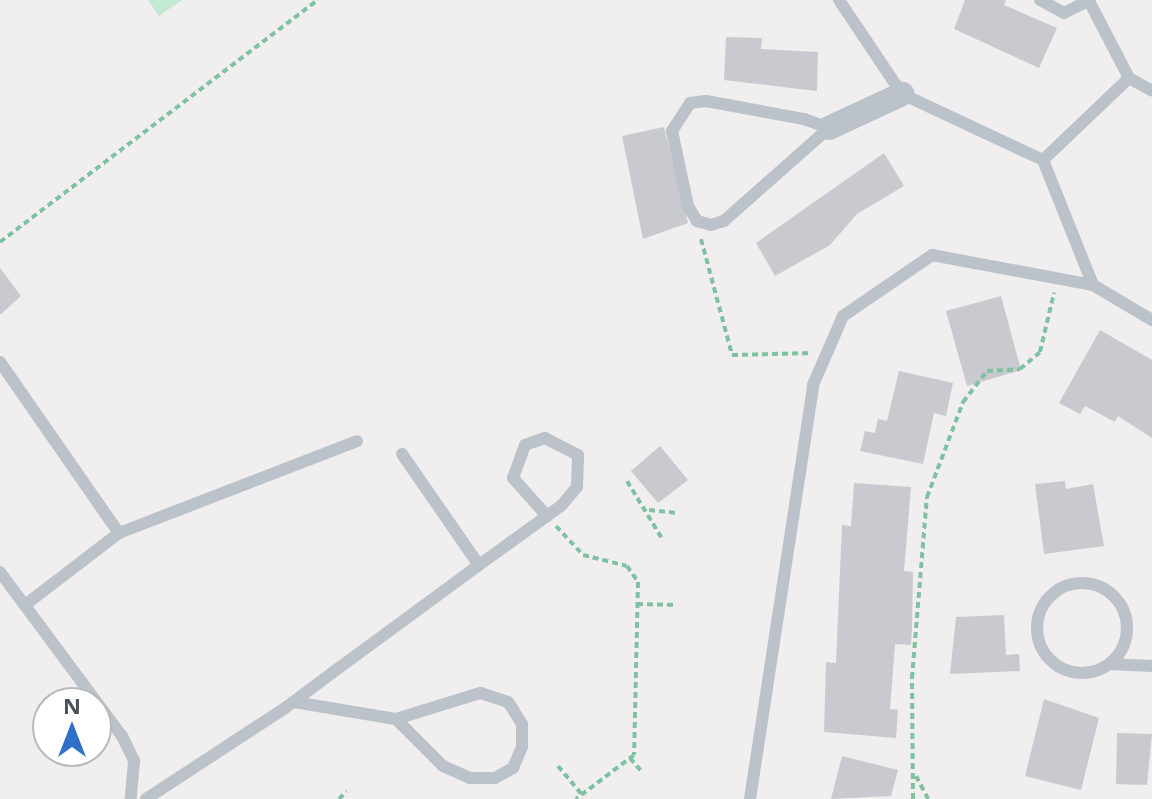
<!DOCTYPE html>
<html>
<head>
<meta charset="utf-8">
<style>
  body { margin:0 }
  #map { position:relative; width:1152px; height:799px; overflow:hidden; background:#f0eeee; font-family:"Open Sans",sans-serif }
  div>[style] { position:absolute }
  .green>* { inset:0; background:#c2e9d1 }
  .building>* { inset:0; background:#c9cad0 }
  .path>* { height:4px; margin-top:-2px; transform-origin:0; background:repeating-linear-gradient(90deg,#7ec2a1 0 6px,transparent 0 10px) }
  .lane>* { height:12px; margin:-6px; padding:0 6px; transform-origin:6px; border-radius:6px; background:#bbc2c9 }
  .lane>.ring { margin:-6px; padding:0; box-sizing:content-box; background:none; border:12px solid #bbc2c9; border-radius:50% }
  .street>* { height:24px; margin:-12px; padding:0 12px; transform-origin:12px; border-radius:12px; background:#bbc2c9 }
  span { translate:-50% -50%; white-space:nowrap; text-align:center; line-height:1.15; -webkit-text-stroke:7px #fff; paint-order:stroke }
  .north { position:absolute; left:32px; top:687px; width:80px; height:80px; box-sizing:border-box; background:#fff; border:2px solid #b6b9bd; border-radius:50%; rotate:0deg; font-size:22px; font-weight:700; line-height:32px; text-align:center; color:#485159 }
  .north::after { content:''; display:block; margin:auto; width:28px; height:36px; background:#2f71c9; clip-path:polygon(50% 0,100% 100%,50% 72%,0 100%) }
</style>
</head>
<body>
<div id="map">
  <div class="green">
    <div style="clip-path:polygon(148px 0,182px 0,159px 16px)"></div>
  </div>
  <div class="building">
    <div style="clip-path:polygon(965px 0,1006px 0,1004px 5px,1057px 28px,1039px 68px,954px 29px)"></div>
    <div style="clip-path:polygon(726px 37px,762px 38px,761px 49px,818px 52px,817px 91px,724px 80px)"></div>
    <div style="clip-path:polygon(664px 127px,688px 223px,643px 239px,622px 136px)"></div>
    <div style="clip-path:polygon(884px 153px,904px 186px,857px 214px,830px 245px,775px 276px,756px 243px)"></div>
    <div style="clip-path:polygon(0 268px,21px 296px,0 315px)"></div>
    <div style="clip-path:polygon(1001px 296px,1021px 370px,967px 386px,946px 311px)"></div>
    <div style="clip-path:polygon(1100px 330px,1152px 360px,1152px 438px,1118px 416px,1115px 422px,1085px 406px,1080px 414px,1059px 403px)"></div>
    <div style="clip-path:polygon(899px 371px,953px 383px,946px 416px,934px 413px,923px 464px,860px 451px,865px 431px,875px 433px,878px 419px,887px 421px)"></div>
    <div style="clip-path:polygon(660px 446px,688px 480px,658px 503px,631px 471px)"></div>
    <div style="clip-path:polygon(1065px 481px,1066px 489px,1093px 484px,1104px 546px,1044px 554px,1035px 484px)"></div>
    <div style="clip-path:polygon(854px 483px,911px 487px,904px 571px,913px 572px,912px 627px,911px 645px,895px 644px,890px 709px,898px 710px,896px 738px,824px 732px,826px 662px,836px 663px,842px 525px,851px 526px)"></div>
    <div style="clip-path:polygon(1004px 615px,1006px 655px,1019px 654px,1020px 671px,950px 674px,956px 617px)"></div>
    <div style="clip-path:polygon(1044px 699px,1099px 718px,1081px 790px,1025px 776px)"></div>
    <div style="clip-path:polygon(1117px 733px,1152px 734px,1147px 785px,1116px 784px)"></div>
    <div style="clip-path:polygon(842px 756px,898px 770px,891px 796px,831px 799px)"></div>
  </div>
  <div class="path">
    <div style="left:701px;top:239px;width:120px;rotate:75deg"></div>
    <div style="left:732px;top:355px;width:80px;rotate:-1.4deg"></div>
    <div style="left:0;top:242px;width:400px;rotate:-37.3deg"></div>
    <div style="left:627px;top:481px;width:66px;rotate:58.7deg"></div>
    <div style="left:649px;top:510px;width:30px;rotate:6deg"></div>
    <div style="left:556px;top:526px;width:40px;rotate:47deg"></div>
    <div style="left:583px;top:555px;width:45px;rotate:14deg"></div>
    <div style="left:627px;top:566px;width:19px;rotate:55deg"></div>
    <div style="left:638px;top:582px;width:173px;rotate:91.3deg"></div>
    <div style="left:634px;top:755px;width:73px;rotate:142.8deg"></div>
    <div style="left:637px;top:604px;width:40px;rotate:1.4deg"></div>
    <div style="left:630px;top:758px;width:20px;rotate:49deg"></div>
    <div style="left:558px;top:766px;width:38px;rotate:50deg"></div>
    <div style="left:916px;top:776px;width:26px;rotate:62deg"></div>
    <div style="left:339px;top:799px;width:11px;rotate:-45deg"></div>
    <div style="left:913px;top:799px;width:121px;rotate:-90.5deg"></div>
    <div style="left:912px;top:678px;width:182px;rotate:-85.3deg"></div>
    <div style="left:927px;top:497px;width:102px;rotate:-69.2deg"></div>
    <div style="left:963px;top:402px;width:39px;rotate:-52deg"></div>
    <div style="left:987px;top:371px;width:33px;rotate:-3deg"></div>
    <div style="left:1020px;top:369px;width:26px;rotate:-40deg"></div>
    <div style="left:1040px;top:352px;width:61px;rotate:-76.7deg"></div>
  </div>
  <div class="lane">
    <div style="left:839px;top:0;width:113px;rotate:56.2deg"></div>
    <div style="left:902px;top:94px;width:156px;rotate:25.1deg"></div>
    <div style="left:1043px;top:160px;width:135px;rotate:68.2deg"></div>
    <div style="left:1040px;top:0;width:27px;rotate:28deg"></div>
    <div style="left:1064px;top:13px;width:28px;rotate:-27deg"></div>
    <div style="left:1089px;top:1px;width:87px;rotate:62.5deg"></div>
    <div style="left:706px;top:101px;width:100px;rotate:10.4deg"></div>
    <div style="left:804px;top:119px;width:27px;rotate:20deg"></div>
    <div style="left:829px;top:128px;width:140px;rotate:138.5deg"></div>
    <div style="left:724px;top:221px;width:14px;rotate:163deg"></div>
    <div style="left:711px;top:225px;width:15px;rotate:-164deg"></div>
    <div style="left:697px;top:221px;width:17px;rotate:-121deg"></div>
    <div style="left:688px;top:206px;width:77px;rotate:-102deg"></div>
    <div style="left:672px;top:131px;width:33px;rotate:-57deg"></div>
    <div style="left:690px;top:103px;width:16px;rotate:-7deg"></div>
    <div style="left:1043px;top:160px;width:119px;rotate:-43.6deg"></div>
    <div style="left:1129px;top:78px;width:26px;rotate:29deg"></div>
    <div style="left:0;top:362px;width:208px;rotate:55.2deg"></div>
    <div style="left:402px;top:454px;width:135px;rotate:55.3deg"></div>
    <div style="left:0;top:572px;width:204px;rotate:53.4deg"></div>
    <div style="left:122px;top:736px;width:28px;rotate:64deg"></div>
    <div style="left:134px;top:761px;width:38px;rotate:95deg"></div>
    <div class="ring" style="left:1037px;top:583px;width:78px;height:78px"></div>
    <div style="left:25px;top:605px;width:118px;rotate:-37.5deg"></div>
    <div style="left:119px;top:533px;width:255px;rotate:-21.1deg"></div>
    <div style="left:1110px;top:664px;width:42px;rotate:2.7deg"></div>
    <div style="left:294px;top:702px;width:103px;rotate:9.5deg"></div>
    <div style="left:396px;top:719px;width:66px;rotate:45deg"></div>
    <div style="left:443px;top:766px;width:30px;rotate:24deg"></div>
    <div style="left:470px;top:778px;width:25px"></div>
    <div style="left:495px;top:778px;width:21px;rotate:-29deg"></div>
    <div style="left:513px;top:768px;width:23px;rotate:-67deg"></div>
    <div style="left:522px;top:747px;width:23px;rotate:-90deg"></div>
    <div style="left:522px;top:724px;width:26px;rotate:-122deg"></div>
    <div style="left:508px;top:702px;width:29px;rotate:-162deg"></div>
    <div style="left:480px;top:693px;width:88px;rotate:162.8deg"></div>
    <div style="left:146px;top:799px;width:166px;rotate:-33.2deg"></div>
    <div style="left:285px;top:708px;width:59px;rotate:-36.7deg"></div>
    <div style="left:332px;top:673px;width:182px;rotate:-36.3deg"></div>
    <div style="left:479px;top:565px;width:84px;rotate:-35.8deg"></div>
    <div style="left:547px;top:516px;width:17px;rotate:-36deg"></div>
    <div style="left:561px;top:506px;width:25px;rotate:-50deg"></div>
    <div style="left:577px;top:487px;width:32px;rotate:-88deg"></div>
    <div style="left:578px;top:455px;width:37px;rotate:-153deg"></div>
    <div style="left:545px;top:438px;width:21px;rotate:161deg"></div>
    <div style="left:525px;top:445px;width:35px;rotate:110deg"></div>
    <div style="left:513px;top:478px;width:51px;rotate:48.2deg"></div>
    <div style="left:750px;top:799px;width:419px;rotate:-81.3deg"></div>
    <div style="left:813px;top:385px;width:75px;rotate:-66.5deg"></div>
    <div style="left:843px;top:316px;width:108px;rotate:-34.4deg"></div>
    <div style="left:932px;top:255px;width:164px;rotate:10.6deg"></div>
    <div style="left:1093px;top:285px;width:69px;rotate:30.7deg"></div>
  </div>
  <div class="street">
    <div style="left:829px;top:128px;width:81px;rotate:-25deg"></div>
  </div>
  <div class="north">N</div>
</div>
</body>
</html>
